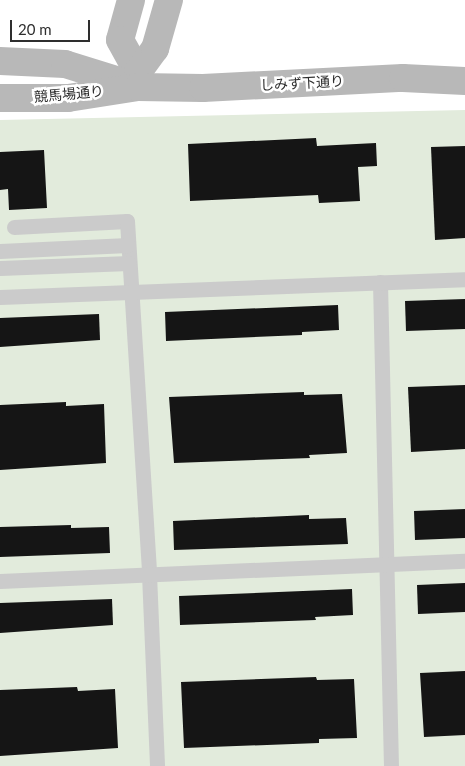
<!DOCTYPE html>
<html>
<head>
<meta charset="utf-8">
<style>
  body { margin:0 }
  #map { position:relative; width:465px; height:766px; overflow:hidden; background:#fff; font-family:Lato,"Noto Sans JP",sans-serif }
  div>[style] { position:absolute }
  .green>* { inset:0; background:#e2ebdc }
  .building>* { inset:0; background:#151515 }
  .lane>* { height:15px; margin:-7.5px; padding:0 7.5px; transform-origin:7.5px; border-radius:7.5px; background:#cbcbcb }
  .secondary>* { height:28px; margin:-14px; padding:0 14px; transform-origin:14px; border-radius:14px; background:#b8b8b8 }
  span { translate:-50% -50%; white-space:nowrap; text-align:center; line-height:1.15; -webkit-text-stroke:5px #fff; paint-order:stroke }
  .street-label { font-size:14px; color:#2e2e2e }
  .scale { position:absolute; left:10px; top:20px; width:80px; height:22px; box-sizing:border-box; border:2px solid #2e2e2e; border-top:0; padding-left:6px; font-size:15px; line-height:18px; white-space:nowrap; color:#2e2e2e; -webkit-text-stroke:4px #fff; paint-order:stroke }
</style>
</head>
<body>
<div id="map">
  <div class="green">
    <div style="clip-path:polygon(465px 110px,465px 766px,0 766px,0 120px)"></div>
  </div>
  <div class="building">
    <div style="clip-path:polygon(316px 138px,317px 146px,376px 143px,377px 166px,358px 167px,360px 201px,319px 203px,318px 195px,190px 201px,188px 144px)"></div>
    <div style="clip-path:polygon(465px 146px,465px 238px,435px 240px,431px 147px)"></div>
    <div style="clip-path:polygon(44px 150px,47px 208px,9px 210px,8px 189px,0 190px,0 152px)"></div>
    <div style="clip-path:polygon(465px 299px,465px 329px,406px 331px,405px 301px)"></div>
    <div style="clip-path:polygon(338px 305px,339px 330px,302px 332px,302px 335px,166px 341px,165px 312px)"></div>
    <div style="clip-path:polygon(99px 314px,100px 340px,0 347px,0 318px)"></div>
    <div style="clip-path:polygon(465px 385px,465px 449px,411px 452px,408px 387px)"></div>
    <div style="clip-path:polygon(304px 392px,304px 395px,342px 394px,347px 453px,309px 455px,310px 458px,174px 463px,169px 397px)"></div>
    <div style="clip-path:polygon(66px 402px,66px 406px,104px 404px,106px 463px,0 470px,0 405px)"></div>
    <div style="clip-path:polygon(465px 509px,465px 538px,415px 540px,414px 511px)"></div>
    <div style="clip-path:polygon(309px 515px,309px 519px,346px 518px,348px 544px,174px 550px,173px 521px)"></div>
    <div style="clip-path:polygon(71px 525px,71px 528px,109px 527px,110px 553px,0 557px,0 527px)"></div>
    <div style="clip-path:polygon(465px 583px,465px 612px,418px 614px,417px 585px)"></div>
    <div style="clip-path:polygon(352px 589px,353px 615px,315px 617px,316px 620px,180px 625px,179px 596px)"></div>
    <div style="clip-path:polygon(112px 599px,113px 625px,0 633px,0 603px)"></div>
    <div style="clip-path:polygon(465px 671px,465px 735px,424px 737px,420px 673px)"></div>
    <div style="clip-path:polygon(316px 677px,317px 680px,354px 679px,357px 738px,319px 739px,319px 743px,184px 748px,181px 682px)"></div>
    <div style="clip-path:polygon(77px 687px,78px 691px,115px 689px,118px 748px,0 756px,0 690px)"></div>
  </div>
  <div class="lane">
    <div style="left:14px;top:227px;width:113px;rotate:-3deg"></div>
    <div style="left:127px;top:221px;width:354px;rotate:86.4deg"></div>
    <div style="left:149px;top:574px;width:192px;rotate:87.6deg"></div>
    <div style="left:0;top:251px;width:128px;rotate:-2.7deg"></div>
    <div style="left:0;top:268px;width:129px;rotate:-2.2deg"></div>
    <div style="left:380px;top:282px;width:484px;rotate:88.7deg"></div>
    <div style="left:0;top:297px;width:465px;rotate:-2.2deg"></div>
    <div style="left:0;top:581px;width:465px;rotate:-2.5deg"></div>
  </div>
  <div class="secondary">
    <div style="left:131px;top:0;width:41px;rotate:105.4deg"></div>
    <div style="left:120px;top:40px;width:37px;rotate:61deg"></div>
    <div style="left:138px;top:72px;width:15px;rotate:90deg"></div>
    <div style="left:0;top:61px;width:65px;rotate:2.6deg"></div>
    <div style="left:65px;top:64px;width:70px;rotate:17.4deg"></div>
    <div style="left:138px;top:72px;width:29px;rotate:-54deg"></div>
    <div style="left:155px;top:49px;width:51px;rotate:-74.1deg"></div>
    <div style="left:0;top:98px;width:68px"></div>
    <div style="left:68px;top:98px;width:71px;rotate:-8.9deg"></div>
    <div style="left:138px;top:87px;width:65px;rotate:0.9deg"></div>
    <div style="left:203px;top:88px;width:200px;rotate:-2.9deg"></div>
    <div style="left:403px;top:78px;width:62px;rotate:2.8deg"></div>
  </div>
  <div class="street-label">
    <span style="left:302px;top:83px;rotate:-3deg">しみず下通り</span>
    <span style="left:69px;top:94px;rotate:-5deg">競馬場通り</span>
  </div>
  <div class="scale">20 m</div>
</div>
</body>
</html>
